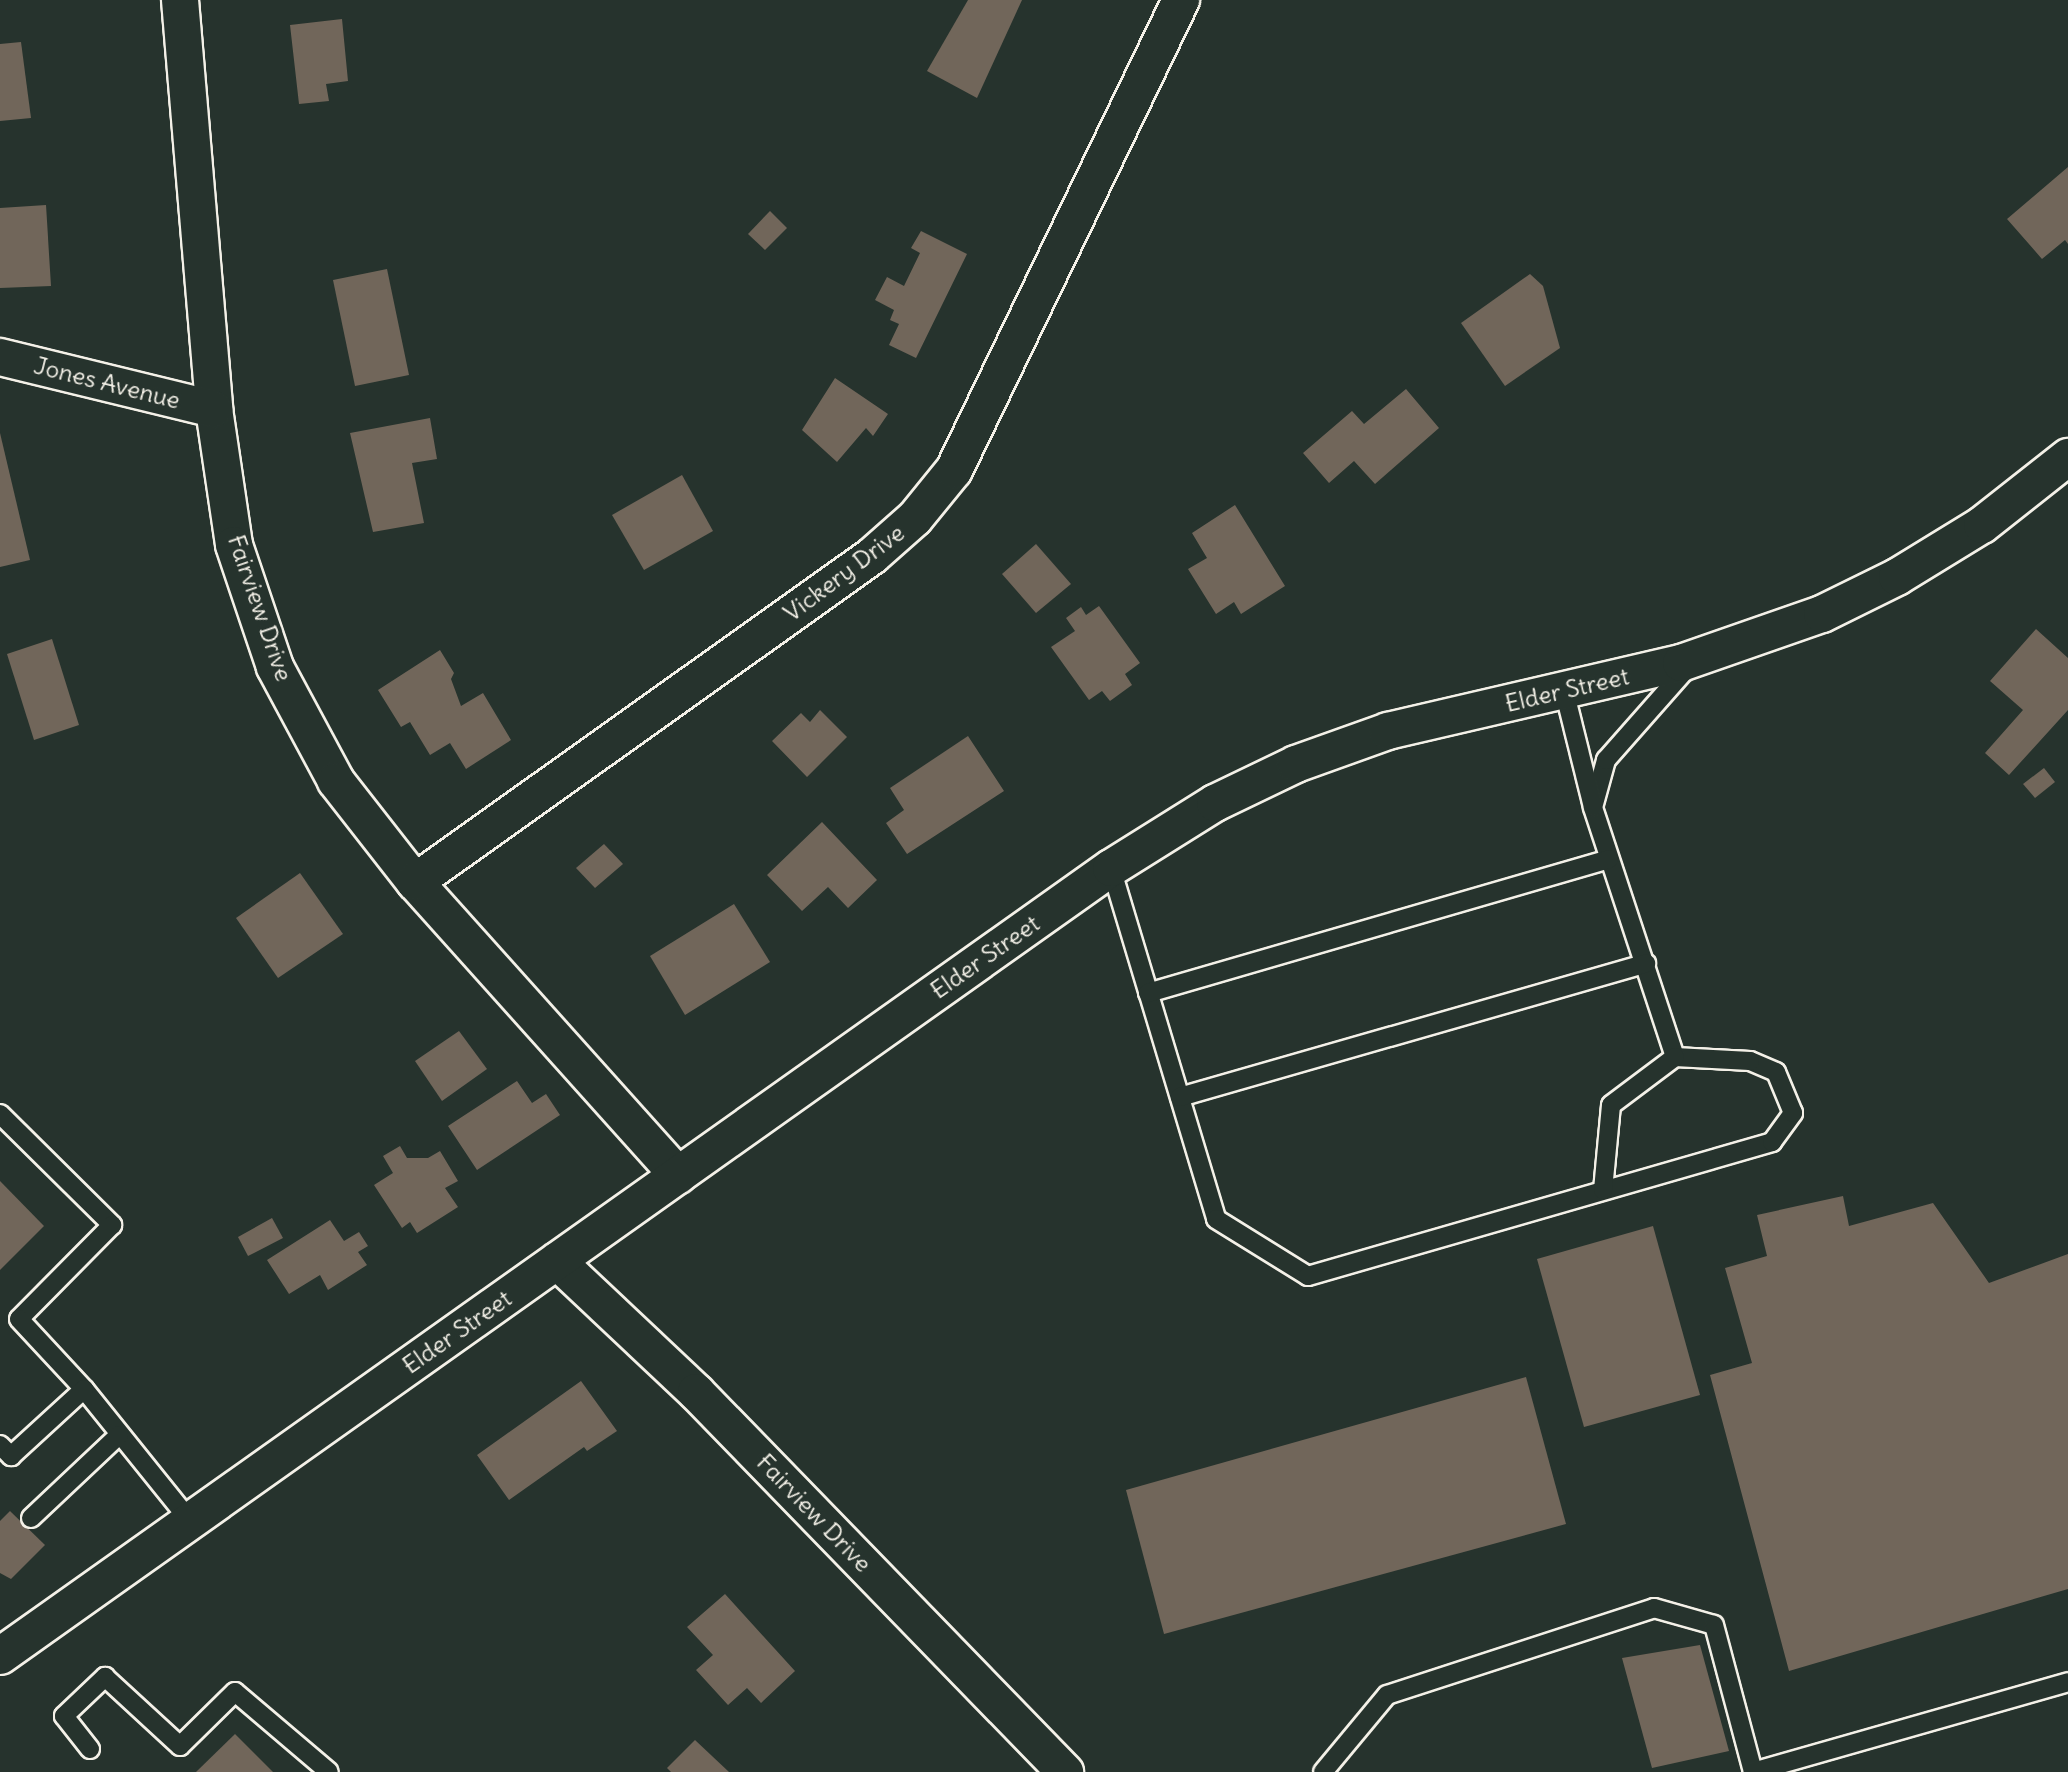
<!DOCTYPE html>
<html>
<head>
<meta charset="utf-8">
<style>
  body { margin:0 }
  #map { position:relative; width:2068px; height:1772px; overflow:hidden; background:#26332d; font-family:Delius,sans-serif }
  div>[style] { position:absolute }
  .building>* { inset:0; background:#71665a }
  .roads { filter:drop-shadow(2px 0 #f4f1e8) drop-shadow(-2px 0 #f4f1e8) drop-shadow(0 2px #f4f1e8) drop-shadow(0 -2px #f4f1e8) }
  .service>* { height:18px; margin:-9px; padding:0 9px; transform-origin:9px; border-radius:9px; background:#26332d }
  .minor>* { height:36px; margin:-18px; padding:0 18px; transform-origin:18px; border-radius:18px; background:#26332d }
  span { translate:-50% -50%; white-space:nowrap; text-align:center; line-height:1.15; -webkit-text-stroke:7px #26332d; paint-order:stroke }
  .street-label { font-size:24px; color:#f4f1e8 }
</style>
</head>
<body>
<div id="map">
  <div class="building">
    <div style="clip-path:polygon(968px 0,1022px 0,977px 98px,927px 71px)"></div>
    <div style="clip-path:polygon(342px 19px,348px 81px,326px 84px,329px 101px,299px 104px,290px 25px)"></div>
    <div style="clip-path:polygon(21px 42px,31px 118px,0 121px,0 44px)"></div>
    <div style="clip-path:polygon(2068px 167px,2068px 244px,2065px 240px,2042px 259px,2007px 219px)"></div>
    <div style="clip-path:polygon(46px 205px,51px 286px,0 288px,0 208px)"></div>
    <div style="clip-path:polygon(770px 211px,787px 228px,765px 250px,748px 234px)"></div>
    <div style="clip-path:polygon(921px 231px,967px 254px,916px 358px,889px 345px,899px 324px,890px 320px,894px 310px,875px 300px,887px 277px,904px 286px,920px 253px,911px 248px)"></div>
    <div style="clip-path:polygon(387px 269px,409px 375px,355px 386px,333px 280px)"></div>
    <div style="clip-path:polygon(1530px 274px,1543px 286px,1560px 348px,1505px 386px,1461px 323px)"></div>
    <div style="clip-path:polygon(835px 378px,888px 414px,873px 436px,866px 428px,837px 462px,802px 430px)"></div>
    <div style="clip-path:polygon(1406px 389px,1439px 428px,1375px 484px,1354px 461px,1329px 483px,1303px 453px,1352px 411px,1364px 424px)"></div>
    <div style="clip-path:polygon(430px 418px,437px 459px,412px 463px,424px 523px,373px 532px,350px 433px)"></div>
    <div style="clip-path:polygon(0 433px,30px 560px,0 567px)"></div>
    <div style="clip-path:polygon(682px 475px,713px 531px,644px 570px,612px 515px)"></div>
    <div style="clip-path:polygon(1235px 505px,1285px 586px,1241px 614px,1234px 602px,1216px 614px,1188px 569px,1207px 558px,1192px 533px)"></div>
    <div style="clip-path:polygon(1036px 544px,1071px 584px,1036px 613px,1002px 574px)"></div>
    <div style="clip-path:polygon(1099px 606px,1140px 663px,1125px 674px,1132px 685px,1110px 701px,1102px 691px,1089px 700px,1051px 647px,1075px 631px,1066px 618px,1081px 607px,1086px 615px)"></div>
    <div style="clip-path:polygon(2036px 629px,2068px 658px,2068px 710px,2009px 775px,1985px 753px,2023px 710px,1990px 681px)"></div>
    <div style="clip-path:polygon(52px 639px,79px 725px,34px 740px,7px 654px)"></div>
    <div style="clip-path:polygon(440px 650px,454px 673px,451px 679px,461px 706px,483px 693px,511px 740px,466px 769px,450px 743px,430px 755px,410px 722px,401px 727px,378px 690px)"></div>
    <div style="clip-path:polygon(820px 710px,847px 737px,807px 777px,772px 741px,801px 713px,810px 722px)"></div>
    <div style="clip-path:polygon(968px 736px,1004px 791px,907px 854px,886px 823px,904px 810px,890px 788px)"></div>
    <div style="clip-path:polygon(2044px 768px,2055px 782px,2035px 798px,2023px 784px)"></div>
    <div style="clip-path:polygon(822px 822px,877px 880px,848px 908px,828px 887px,802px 911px,767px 875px)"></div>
    <div style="clip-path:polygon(604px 844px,623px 864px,595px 888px,576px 868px)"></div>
    <div style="clip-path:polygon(300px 873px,343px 934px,278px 978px,236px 918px)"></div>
    <div style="clip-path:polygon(734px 904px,770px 962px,685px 1015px,650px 956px)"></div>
    <div style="clip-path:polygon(459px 1031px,487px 1069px,442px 1101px,415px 1061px)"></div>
    <div style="clip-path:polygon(517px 1081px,532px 1103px,546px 1094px,560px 1115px,477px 1170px,448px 1126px)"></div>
    <div style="clip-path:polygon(400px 1146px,407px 1158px,428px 1158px,440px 1151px,458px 1181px,445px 1188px,458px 1207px,417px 1233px,410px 1222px,402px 1228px,374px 1185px,393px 1173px,383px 1156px)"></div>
    <div style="clip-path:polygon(0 1181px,44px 1226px,0 1270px)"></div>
    <div style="clip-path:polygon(1843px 1196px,1849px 1226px,1933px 1203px,1989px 1283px,2068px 1254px,2068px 1589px,1789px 1671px,1710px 1375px,1752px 1363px,1725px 1268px,1767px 1256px,1757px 1215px)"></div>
    <div style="clip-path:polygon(272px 1218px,283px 1238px,248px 1256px,238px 1237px)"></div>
    <div style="clip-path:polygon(330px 1220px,344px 1241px,359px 1232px,368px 1246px,358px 1252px,367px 1265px,328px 1290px,320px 1275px,289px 1294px,267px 1260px)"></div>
    <div style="clip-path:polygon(1653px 1226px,1700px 1395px,1584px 1427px,1537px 1259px)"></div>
    <div style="clip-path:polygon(1526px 1377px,1566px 1524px,1164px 1634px,1126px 1490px)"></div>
    <div style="clip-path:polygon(581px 1381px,617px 1431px,587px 1451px,584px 1447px,509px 1500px,477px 1455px)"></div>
    <div style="clip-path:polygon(10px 1511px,45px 1545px,11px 1579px,0 1573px,0 1521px)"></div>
    <div style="clip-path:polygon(725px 1594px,795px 1671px,761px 1703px,747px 1688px,728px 1705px,696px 1670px,713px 1655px,687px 1627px)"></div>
    <div style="clip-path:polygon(1700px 1645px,1729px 1751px,1652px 1768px,1622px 1658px)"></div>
    <div style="clip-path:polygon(235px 1734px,273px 1772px,196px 1772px)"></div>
    <div style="clip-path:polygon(695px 1740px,729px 1772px,671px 1772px,667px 1768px)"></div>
  </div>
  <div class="roads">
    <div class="service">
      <div style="left:1594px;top:804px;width:46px;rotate:-74.7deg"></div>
      <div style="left:1606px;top:760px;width:124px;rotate:-48.6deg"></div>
      <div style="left:1111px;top:868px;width:366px;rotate:73.3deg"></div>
      <div style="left:1216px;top:1219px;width:108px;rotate:31.8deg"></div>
      <div style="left:1308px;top:1276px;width:483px;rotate:-16.1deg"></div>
      <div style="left:1772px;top:1142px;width:36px;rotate:-54deg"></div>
      <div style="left:1793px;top:1113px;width:44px;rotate:-112.5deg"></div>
      <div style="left:1776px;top:1072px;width:28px;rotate:-157deg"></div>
      <div style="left:1750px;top:1061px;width:75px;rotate:-176.9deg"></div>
      <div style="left:1675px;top:1057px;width:263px;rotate:-108.2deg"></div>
      <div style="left:1593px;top:807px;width:121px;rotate:-103.9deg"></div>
      <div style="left:1148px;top:993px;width:480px;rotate:-16.2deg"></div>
      <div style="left:1180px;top:1097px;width:485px;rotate:-16deg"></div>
      <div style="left:0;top:1114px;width:158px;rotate:44.7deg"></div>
      <div style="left:112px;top:1225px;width:132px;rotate:134.7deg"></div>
      <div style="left:19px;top:1319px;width:96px;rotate:47.1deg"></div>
      <div style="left:84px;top:1389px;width:169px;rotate:51.2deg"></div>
      <div style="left:1603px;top:1190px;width:85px;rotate:-84.6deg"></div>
      <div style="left:1611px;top:1105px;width:80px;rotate:-36.9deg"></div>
      <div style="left:0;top:1445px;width:16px;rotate:45deg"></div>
      <div style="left:11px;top:1456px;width:99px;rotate:-42.5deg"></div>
      <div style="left:31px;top:1518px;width:121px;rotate:-43.3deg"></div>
      <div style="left:90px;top:1749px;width:42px;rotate:-128.2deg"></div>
      <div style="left:64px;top:1716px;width:57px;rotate:-43.6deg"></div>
      <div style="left:105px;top:1677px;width:102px;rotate:42.6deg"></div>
      <div style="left:180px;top:1746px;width:77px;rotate:-44.5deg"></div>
      <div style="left:235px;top:1692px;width:123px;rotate:40.4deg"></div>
      <div style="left:1323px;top:1772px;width:100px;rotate:-50.3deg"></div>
      <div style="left:1387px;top:1695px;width:281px;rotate:-18deg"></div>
      <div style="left:1654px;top:1608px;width:62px;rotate:15.8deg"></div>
      <div style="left:1714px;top:1625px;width:152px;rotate:75.1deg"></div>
      <div style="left:1753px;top:1772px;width:328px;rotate:-15.9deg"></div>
    </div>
    <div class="minor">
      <div style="left:180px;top:0;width:410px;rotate:85.2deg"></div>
      <div style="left:214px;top:409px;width:137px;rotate:81.6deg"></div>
      <div style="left:234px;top:545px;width:129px;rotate:71.4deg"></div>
      <div style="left:275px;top:667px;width:129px;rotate:61.8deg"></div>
      <div style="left:336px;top:781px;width:128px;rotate:52deg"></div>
      <div style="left:415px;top:882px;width:394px;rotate:48.1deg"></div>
      <div style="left:0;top:357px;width:220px;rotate:13.7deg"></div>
      <div style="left:415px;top:882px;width:561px;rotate:-35.5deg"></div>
      <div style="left:872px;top:556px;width:57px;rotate:-41.5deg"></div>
      <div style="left:915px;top:518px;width:62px;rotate:-50.9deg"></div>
      <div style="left:954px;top:470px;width:522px;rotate:-64.22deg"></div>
      <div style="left:557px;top:1261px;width:191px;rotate:43.3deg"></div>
      <div style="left:696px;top:1392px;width:530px;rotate:45.84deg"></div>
      <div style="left:0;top:1656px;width:1362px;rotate:-35.35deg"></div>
      <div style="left:1111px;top:868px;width:123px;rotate:-32deg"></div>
      <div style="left:1215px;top:803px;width:90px;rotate:-25.7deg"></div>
      <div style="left:1296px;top:764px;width:98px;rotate:-19.7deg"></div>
      <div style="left:1388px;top:731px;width:301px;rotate:-13.1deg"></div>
      <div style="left:1681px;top:663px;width:149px;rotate:-19.2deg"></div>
      <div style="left:1822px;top:614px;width:84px;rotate:-26.3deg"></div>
      <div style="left:1897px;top:577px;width:100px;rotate:-31.5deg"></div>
      <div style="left:1982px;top:525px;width:110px;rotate:-38.3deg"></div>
    </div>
  </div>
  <div class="street-label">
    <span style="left:107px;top:383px;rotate:14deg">Jones Avenue</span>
    <span style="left:844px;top:573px;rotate:-37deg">Vickery Drive</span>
    <span style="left:260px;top:608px;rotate:71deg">Fairview Drive</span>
    <span style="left:1567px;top:690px;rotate:-13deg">Elder Street</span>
    <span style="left:985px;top:957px;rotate:-35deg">Elder Street</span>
    <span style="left:457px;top:1332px;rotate:-35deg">Elder Street</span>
    <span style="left:814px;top:1513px;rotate:46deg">Fairview Drive</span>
  </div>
</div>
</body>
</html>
